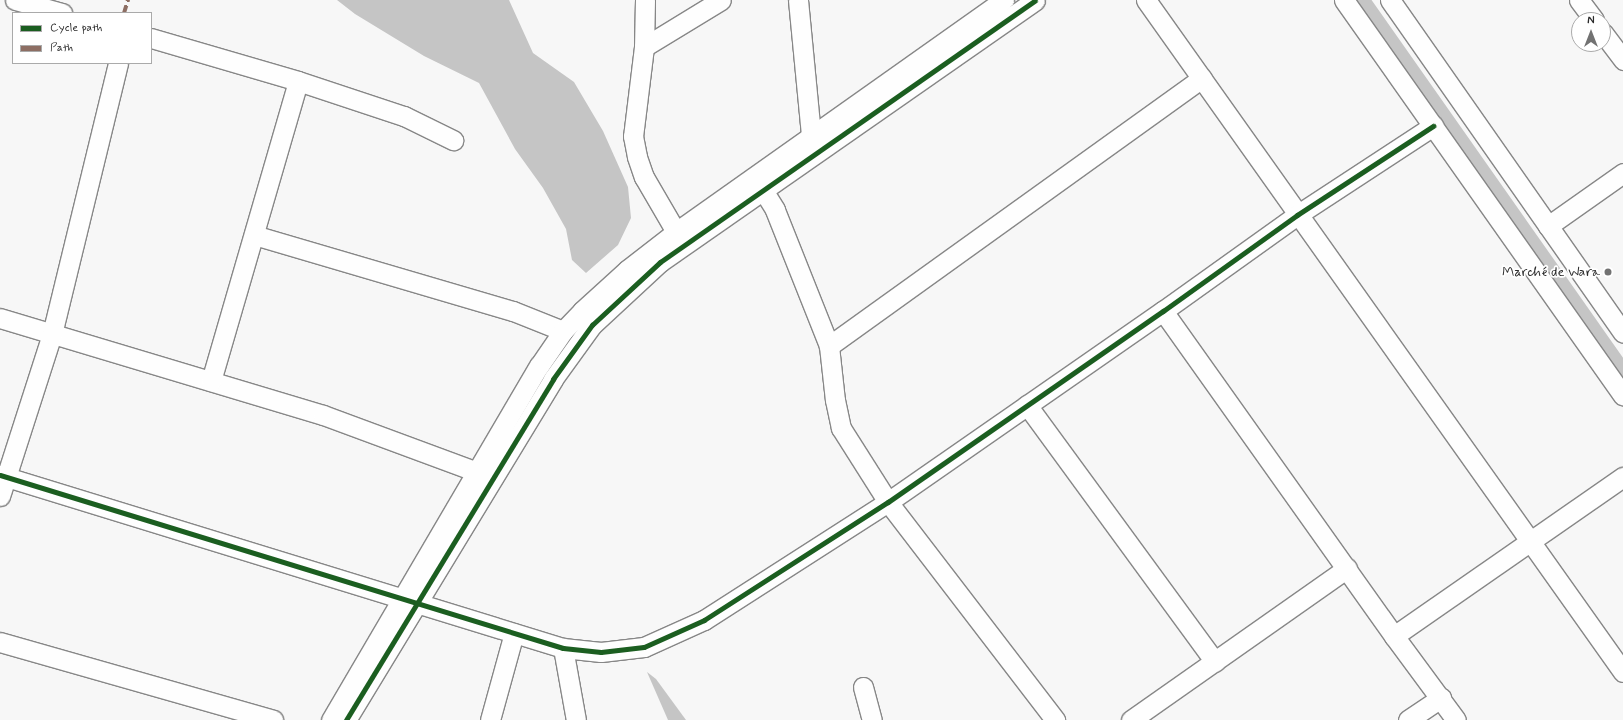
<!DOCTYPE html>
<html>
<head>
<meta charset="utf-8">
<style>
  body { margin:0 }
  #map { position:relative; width:1623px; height:720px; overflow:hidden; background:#f7f7f7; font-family:Mynerve,sans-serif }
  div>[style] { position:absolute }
  .water>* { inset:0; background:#c5c5c5 }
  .canal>* { height:14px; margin:-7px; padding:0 7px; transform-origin:7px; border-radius:7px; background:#c5c5c5 }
  .roads { filter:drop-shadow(1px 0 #878787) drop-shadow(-1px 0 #878787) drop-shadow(0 1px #878787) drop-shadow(0 -1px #878787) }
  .minor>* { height:19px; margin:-9.5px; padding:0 9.5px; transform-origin:9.5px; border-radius:9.5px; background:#fefefe }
  .quiet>* { height:4px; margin-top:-2px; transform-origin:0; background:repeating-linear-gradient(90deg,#8d6e63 0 8px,transparent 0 12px) }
  .cycleway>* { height:5px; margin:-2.5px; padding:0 2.5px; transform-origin:2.5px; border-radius:2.5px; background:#1b5e20 }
  .dots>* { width:11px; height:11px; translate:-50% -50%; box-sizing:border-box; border:2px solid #fff; border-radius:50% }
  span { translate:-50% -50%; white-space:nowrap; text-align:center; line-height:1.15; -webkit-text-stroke:3.5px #fff; paint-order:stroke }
  .poi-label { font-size:14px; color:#2b2b2b }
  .right { translate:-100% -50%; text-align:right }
  .legend { position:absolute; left:12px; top:12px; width:140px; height:52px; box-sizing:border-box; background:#fff; border:1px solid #aaa; margin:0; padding:5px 7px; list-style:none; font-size:12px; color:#2b2b2b }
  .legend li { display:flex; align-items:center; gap:8px; height:20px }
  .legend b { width:20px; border:1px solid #aaa }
  .north { position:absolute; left:1571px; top:12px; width:40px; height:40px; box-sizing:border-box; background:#fff; border:1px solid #aaa; border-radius:50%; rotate:0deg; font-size:11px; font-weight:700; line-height:16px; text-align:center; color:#2b2b2b }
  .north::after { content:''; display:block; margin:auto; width:14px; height:18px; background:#727272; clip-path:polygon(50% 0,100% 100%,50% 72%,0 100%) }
</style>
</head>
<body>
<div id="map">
  <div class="water">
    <div style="clip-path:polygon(337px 0,509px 0,533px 53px,574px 82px,603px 131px,628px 187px,631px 218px,618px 245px,586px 273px,572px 260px,566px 229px,543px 188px,515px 149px,479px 83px,424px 56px,355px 14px)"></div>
    <div style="clip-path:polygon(647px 672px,656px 679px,686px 720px,668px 720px)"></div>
  </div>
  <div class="canal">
    <div style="left:1363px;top:0;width:452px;rotate:54.9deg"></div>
  </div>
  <div class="roads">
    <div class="minor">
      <div style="left:15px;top:0;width:49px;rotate:15.5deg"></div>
      <div style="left:645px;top:0;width:47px;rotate:91.2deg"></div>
      <div style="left:644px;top:47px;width:90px;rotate:97deg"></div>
      <div style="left:633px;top:136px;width:21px;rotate:79deg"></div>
      <div style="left:637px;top:157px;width:21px;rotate:71deg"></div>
      <div style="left:644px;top:177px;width:64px;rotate:59.8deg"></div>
      <div style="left:798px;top:0;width:147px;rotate:84.5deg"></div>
      <div style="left:1146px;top:0;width:824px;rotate:54.63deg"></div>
      <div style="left:1344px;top:0;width:484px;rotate:54.8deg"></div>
      <div style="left:1390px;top:0;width:406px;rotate:55deg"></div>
      <div style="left:1579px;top:0;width:25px;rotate:53deg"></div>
      <div style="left:1603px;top:33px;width:34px;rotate:53deg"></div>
      <div style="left:151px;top:38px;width:153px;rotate:16.3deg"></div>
      <div style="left:298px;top:81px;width:112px;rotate:18.3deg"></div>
      <div style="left:404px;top:116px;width:55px;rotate:26.1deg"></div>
      <div style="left:644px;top:47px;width:90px;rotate:-31.4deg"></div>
      <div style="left:756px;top:179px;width:36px;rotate:58deg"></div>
      <div style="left:775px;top:210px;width:146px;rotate:68.3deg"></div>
      <div style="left:829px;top:346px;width:54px;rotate:83.7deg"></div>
      <div style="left:835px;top:400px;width:29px;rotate:78deg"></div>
      <div style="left:841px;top:428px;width:88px;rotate:57.6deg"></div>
      <div style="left:888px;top:502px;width:275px;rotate:52.5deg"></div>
      <div style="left:1548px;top:226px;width:92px;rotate:-35.2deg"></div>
      <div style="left:254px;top:235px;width:270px;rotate:16.4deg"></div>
      <div style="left:513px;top:311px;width:54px;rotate:21.8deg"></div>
      <div style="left:1163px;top:311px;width:399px;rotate:54.6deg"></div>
      <div style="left:1394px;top:636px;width:104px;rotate:53.6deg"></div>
      <div style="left:0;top:318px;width:337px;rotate:16.7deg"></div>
      <div style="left:323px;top:415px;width:164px;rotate:20.3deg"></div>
      <div style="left:829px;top:346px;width:459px;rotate:-35.7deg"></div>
      <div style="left:211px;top:381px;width:312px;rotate:-73.8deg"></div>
      <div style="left:1027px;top:405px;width:318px;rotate:53.8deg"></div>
      <div style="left:0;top:475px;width:589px;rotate:17.08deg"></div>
      <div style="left:563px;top:648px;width:38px;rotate:6deg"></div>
      <div style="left:601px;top:652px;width:43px;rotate:-6.6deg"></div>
      <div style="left:644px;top:647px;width:66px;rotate:-24.2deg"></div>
      <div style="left:704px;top:620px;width:219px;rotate:-32.7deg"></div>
      <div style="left:888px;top:502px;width:335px;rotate:-34.8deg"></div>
      <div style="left:1163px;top:311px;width:165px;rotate:-35.6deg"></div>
      <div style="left:1297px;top:215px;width:163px;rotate:-33.2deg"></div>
      <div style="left:0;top:496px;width:170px;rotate:-72.2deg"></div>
      <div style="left:52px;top:334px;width:279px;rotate:-76.3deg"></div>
      <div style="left:1394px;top:636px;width:279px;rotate:-34.8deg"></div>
      <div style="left:0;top:642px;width:284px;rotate:15.9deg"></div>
      <div style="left:563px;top:648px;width:73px;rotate:79.8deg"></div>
      <div style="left:863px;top:687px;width:34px;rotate:75deg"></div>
      <div style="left:331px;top:720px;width:411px;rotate:-59.6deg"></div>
      <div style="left:539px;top:366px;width:42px;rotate:-55.6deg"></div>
      <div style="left:563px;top:331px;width:28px;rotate:-46deg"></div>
      <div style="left:582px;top:311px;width:61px;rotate:-42.3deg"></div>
      <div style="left:627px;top:270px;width:62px;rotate:-37.8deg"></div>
      <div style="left:676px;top:232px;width:402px;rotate:-35.3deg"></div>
      <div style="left:346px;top:720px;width:399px;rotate:-58.7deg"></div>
      <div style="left:553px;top:379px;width:67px;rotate:-54.2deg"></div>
      <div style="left:592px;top:325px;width:93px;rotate:-42.8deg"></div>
      <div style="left:660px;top:262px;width:457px;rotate:-34.9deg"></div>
      <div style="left:490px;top:720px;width:90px;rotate:-74.6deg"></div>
      <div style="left:1131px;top:720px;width:264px;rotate:-35.1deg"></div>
      <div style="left:1408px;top:720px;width:40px;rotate:-34deg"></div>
    </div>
  </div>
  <div class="quiet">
    <div style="left:124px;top:13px;width:14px;rotate:-73deg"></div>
  </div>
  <div class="cycleway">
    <div style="left:0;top:475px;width:589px;rotate:17.08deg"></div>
    <div style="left:563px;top:648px;width:38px;rotate:6deg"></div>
    <div style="left:601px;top:652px;width:43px;rotate:-6.6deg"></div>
    <div style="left:644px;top:647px;width:66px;rotate:-24.2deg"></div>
    <div style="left:704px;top:620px;width:219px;rotate:-32.7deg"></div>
    <div style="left:888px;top:502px;width:335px;rotate:-34.8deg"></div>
    <div style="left:1163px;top:311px;width:165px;rotate:-35.6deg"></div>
    <div style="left:1297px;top:215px;width:163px;rotate:-33.2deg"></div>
    <div style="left:346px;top:720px;width:399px;rotate:-58.7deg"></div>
    <div style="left:553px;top:379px;width:67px;rotate:-54.2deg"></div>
    <div style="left:592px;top:325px;width:93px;rotate:-42.8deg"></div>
    <div style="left:660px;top:262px;width:457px;rotate:-34.9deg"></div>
  </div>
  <div class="dots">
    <div style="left:1608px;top:272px;background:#727272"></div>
  </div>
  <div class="poi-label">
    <span class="right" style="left:1600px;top:272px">Marché de Wara</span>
  </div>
  <ul class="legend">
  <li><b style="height:5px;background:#1b5e20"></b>Cycle path</li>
  <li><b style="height:5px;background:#8d6e63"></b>Path</li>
  </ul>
  <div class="north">N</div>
</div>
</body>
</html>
